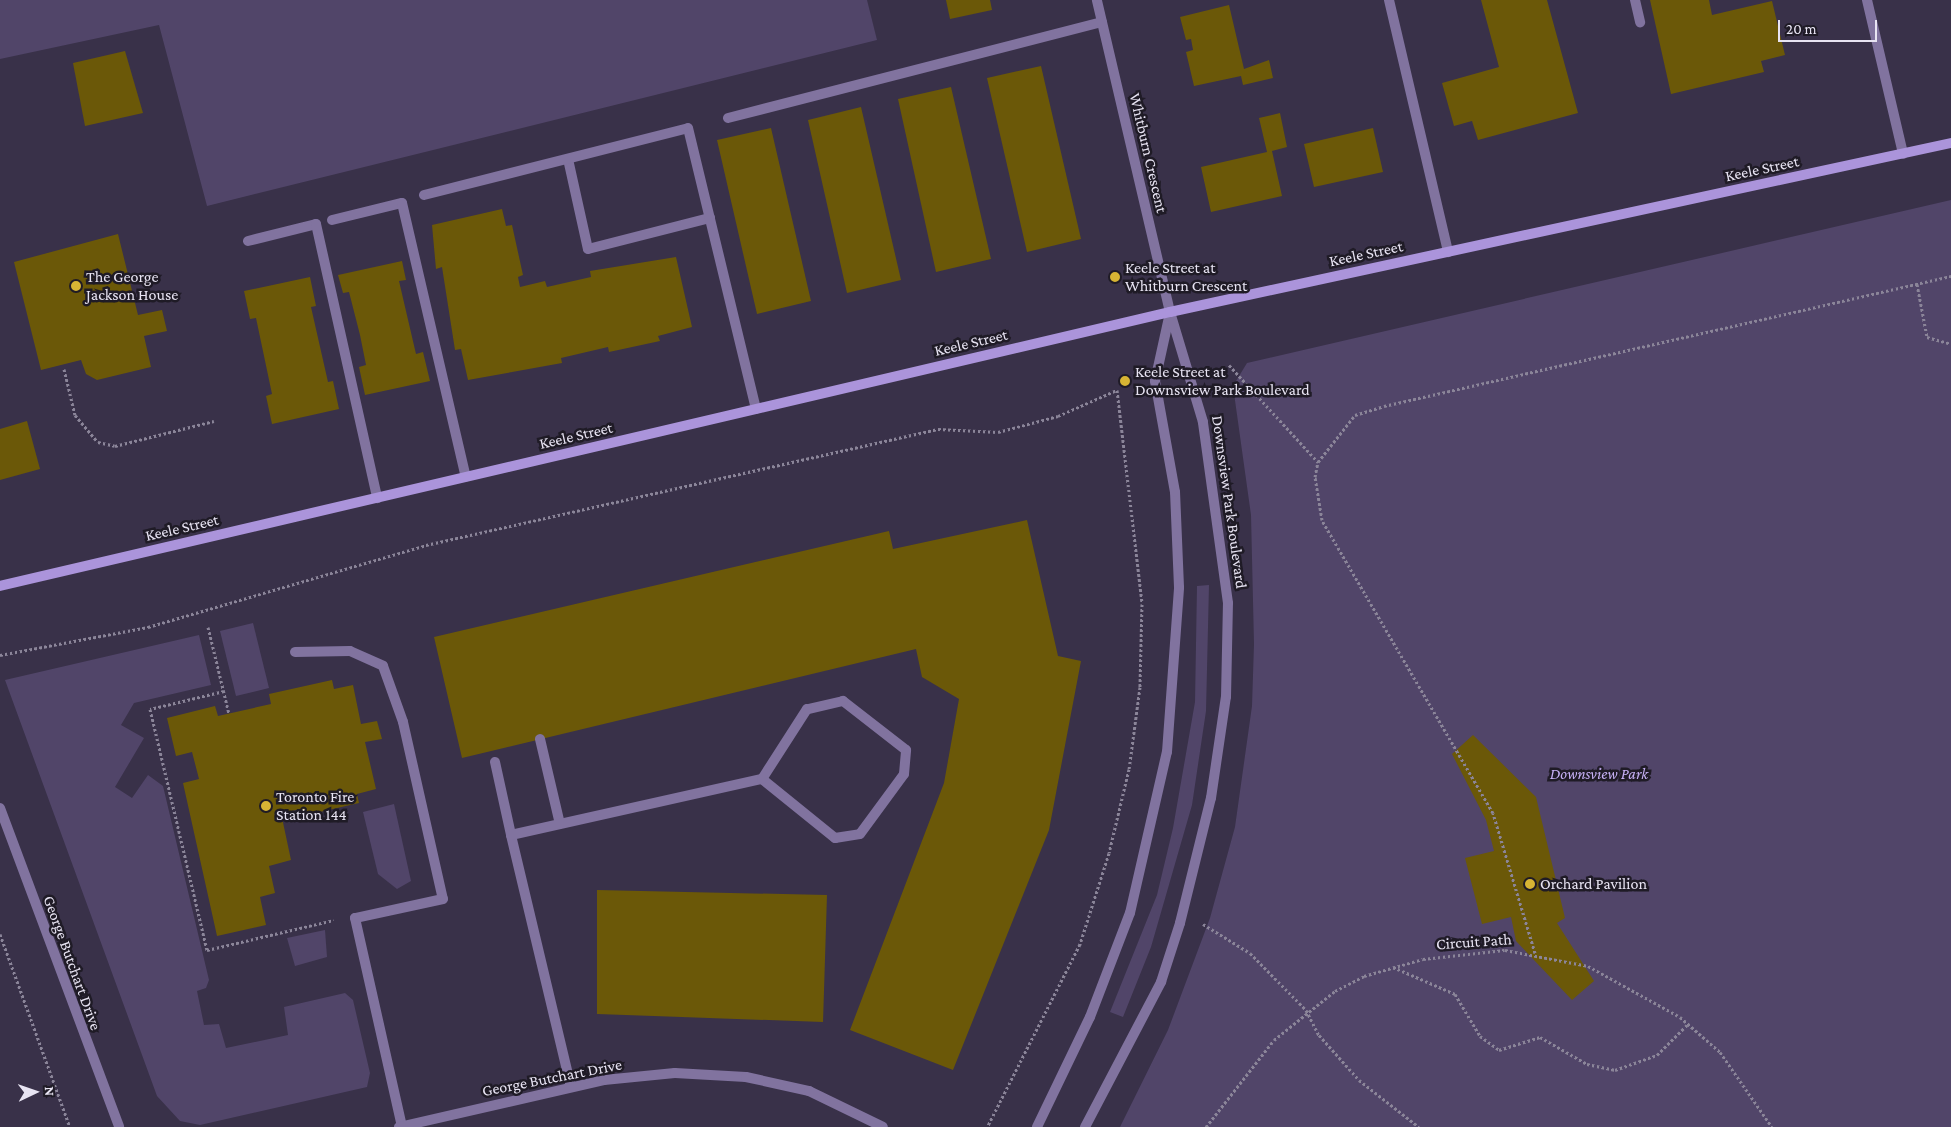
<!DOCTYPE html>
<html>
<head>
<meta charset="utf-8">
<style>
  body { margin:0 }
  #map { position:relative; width:1951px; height:1127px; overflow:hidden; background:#393149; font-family:"Crimson Pro",serif }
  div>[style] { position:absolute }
  .green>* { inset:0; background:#514569 }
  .building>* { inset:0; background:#6b5808 }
  .path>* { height:3px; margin-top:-1.5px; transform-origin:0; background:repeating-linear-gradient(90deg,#8b8599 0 2.5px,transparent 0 5px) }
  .lane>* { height:10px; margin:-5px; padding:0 5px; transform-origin:5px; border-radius:5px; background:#81739f }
  .street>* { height:10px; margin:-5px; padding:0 5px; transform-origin:5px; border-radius:5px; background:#81739f }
  .secondary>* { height:10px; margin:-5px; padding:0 5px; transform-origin:5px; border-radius:5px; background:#ab94db }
  .dots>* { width:14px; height:14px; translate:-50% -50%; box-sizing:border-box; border:2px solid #1f1b26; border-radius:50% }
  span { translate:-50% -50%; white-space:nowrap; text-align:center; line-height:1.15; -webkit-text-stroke:5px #1f1b26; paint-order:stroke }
  .street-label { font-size:16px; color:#e8e4f3 }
  .poi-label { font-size:16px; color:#e8e4f3 }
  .left { translate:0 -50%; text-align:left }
  .park-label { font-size:16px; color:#c6b0f5; font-style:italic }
  .north { position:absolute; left:10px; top:1067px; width:50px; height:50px; -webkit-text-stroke:4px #1f1b26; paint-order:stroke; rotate:87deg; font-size:14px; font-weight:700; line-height:20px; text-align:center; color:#e8e4f3 }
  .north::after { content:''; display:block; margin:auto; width:18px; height:22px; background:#e8e4f3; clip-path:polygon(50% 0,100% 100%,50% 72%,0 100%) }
  .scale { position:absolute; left:1778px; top:20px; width:99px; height:22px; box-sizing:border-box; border:2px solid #e8e4f3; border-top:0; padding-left:6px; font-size:15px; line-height:18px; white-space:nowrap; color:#e8e4f3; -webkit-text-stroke:4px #1f1b26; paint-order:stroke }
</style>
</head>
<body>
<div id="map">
  <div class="green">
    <div style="clip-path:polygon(0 0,867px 0,877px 40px,207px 206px,159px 25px,0 59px)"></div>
    <div style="clip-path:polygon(1951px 200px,1951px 1127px,1120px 1127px,1168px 1030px,1210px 918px,1235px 827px,1252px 706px,1254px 644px,1251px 515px,1233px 386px,1247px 363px)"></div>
    <div style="clip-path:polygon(1209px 585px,1206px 711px,1192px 805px,1151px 947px,1123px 1017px,1110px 1012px,1157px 895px,1173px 828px,1195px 702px,1197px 586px)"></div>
    <div style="clip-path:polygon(253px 623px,269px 688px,236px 696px,220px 631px)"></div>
    <div style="clip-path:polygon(199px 635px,211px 685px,134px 703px,121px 725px,144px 738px,115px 787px,132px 798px,148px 775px,163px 786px,209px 980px,206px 988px,197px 991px,204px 1025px,219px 1024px,226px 1048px,288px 1035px,284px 1007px,345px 993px,353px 1000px,370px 1073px,367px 1087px,200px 1125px,180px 1121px,157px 1096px,5px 680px)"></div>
    <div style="clip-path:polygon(394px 804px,411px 881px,397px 889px,378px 874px,363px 812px)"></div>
    <div style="clip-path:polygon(325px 930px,327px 957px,295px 966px,287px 938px)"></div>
  </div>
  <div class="building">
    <div style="clip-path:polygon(946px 0,990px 0,992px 10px,950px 19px)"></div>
    <div style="clip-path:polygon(1481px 0,1547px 0,1578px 113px,1478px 140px,1472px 121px,1454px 126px,1442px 83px,1499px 67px)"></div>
    <div style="clip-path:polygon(1650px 0,1709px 0,1712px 15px,1772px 1px,1785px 55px,1761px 61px,1764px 72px,1671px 94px)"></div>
    <div style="clip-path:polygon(1229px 5px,1244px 69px,1269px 60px,1273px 78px,1243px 85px,1241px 76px,1194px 86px,1186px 52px,1193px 50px,1191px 39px,1186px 40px,1180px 17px)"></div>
    <div style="clip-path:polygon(125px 51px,143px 113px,85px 126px,73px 63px)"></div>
    <div style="clip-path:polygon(1041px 66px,1081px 239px,1027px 252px,987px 78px)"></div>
    <div style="clip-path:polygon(951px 87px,991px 259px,936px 272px,898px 99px)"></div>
    <div style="clip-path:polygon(861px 107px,901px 280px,847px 293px,808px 120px)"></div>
    <div style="clip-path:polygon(1280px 113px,1287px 147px,1272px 151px,1282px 196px,1211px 212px,1201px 167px,1267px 152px,1259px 118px)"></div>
    <div style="clip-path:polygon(771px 128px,811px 301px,757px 314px,717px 140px)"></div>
    <div style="clip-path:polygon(1373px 128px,1383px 172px,1314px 187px,1304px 144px)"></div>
    <div style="clip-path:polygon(502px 209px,506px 226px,512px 225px,523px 275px,518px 277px,520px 287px,545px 281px,547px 287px,591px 277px,590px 271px,676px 257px,692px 327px,658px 336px,660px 341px,609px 352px,608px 347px,561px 358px,562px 363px,468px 380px,461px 349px,455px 350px,442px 267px,436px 269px,432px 225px)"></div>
    <div style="clip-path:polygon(118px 234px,138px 315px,162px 310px,167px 331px,144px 336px,151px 367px,97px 380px,86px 374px,81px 360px,41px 370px,14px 262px)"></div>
    <div style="clip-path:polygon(402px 261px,406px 280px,399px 281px,416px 354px,423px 352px,430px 381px,365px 395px,359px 367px,366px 365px,360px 335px,349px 292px,343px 293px,338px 275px)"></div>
    <div style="clip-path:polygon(310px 277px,316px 306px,311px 307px,328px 382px,333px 381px,339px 409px,272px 424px,266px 396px,272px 394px,256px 318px,250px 319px,244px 291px)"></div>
    <div style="clip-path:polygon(27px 421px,40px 469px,0 480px,0 429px)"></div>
    <div style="clip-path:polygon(1027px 520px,1058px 656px,1081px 661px,1049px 830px,953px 1070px,850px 1030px,944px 783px,959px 699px,922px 677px,916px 649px,462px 758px,434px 637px,889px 531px,893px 549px)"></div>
    <div style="clip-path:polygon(332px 680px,334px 689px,353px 685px,361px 724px,377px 721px,382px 739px,365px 742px,376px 789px,357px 794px,359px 803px,298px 817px,296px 810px,281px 813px,291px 860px,269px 866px,275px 893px,260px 897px,266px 925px,217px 936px,183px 783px,199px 779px,192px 752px,176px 756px,167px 718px,215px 706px,218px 716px,271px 704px,269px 694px)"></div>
    <div style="clip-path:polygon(1473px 735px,1536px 797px,1565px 918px,1557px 923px,1594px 981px,1572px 1000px,1516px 941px,1511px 917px,1482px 924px,1465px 858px,1494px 851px,1486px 820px,1452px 754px)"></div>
    <div style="clip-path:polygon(597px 890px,827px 895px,823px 1022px,597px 1014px)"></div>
  </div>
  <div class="path">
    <div style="left:1917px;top:284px;width:54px;rotate:79.3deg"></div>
    <div style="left:1927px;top:337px;width:25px;rotate:16deg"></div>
    <div style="left:1229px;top:365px;width:132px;rotate:47.5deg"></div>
    <div style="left:64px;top:369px;width:47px;rotate:76.6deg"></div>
    <div style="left:75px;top:415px;width:35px;rotate:50deg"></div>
    <div style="left:98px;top:442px;width:17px;rotate:13deg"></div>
    <div style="left:115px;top:446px;width:102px;rotate:-14.2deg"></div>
    <div style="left:208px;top:627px;width:89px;rotate:76.4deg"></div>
    <div style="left:0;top:655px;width:151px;rotate:-10.7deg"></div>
    <div style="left:148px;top:627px;width:290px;rotate:-16.4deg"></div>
    <div style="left:426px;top:545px;width:525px;rotate:-12.77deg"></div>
    <div style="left:938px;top:429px;width:60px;rotate:2.9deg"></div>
    <div style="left:998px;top:432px;width:62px;rotate:-14.9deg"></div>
    <div style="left:1058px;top:416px;width:64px;rotate:-23.8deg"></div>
    <div style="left:1117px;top:390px;width:215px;rotate:83.3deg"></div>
    <div style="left:1142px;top:604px;width:83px;rotate:91.4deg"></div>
    <div style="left:1140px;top:687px;width:83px;rotate:97.6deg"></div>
    <div style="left:1129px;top:769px;width:86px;rotate:103.4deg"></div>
    <div style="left:1109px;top:853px;width:96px;rotate:107.7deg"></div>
    <div style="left:1080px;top:944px;width:205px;rotate:116.9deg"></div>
    <div style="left:224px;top:691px;width:76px;rotate:166.3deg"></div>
    <div style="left:150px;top:709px;width:248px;rotate:76.7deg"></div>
    <div style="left:207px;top:950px;width:130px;rotate:-13.3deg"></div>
    <div style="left:1203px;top:924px;width:55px;rotate:31.7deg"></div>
    <div style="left:1250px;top:953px;width:80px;rotate:45.5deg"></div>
    <div style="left:1306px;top:1010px;width:28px;rotate:63deg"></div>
    <div style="left:1319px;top:1035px;width:60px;rotate:48.4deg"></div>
    <div style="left:1359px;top:1080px;width:76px;rotate:38.1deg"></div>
    <div style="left:0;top:934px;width:205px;rotate:70.1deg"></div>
    <div style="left:1535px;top:953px;width:146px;rotate:-106.7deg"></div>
    <div style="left:1493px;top:813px;width:339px;rotate:-120.3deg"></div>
    <div style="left:1322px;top:520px;width:44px;rotate:-99.2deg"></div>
    <div style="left:1315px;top:477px;width:15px;rotate:-79deg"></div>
    <div style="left:1318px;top:462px;width:60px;rotate:-51.8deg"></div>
    <div style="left:1355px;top:415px;width:30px;rotate:-17deg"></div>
    <div style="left:1384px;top:406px;width:582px;rotate:-12.91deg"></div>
    <div style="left:1393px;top:967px;width:68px;rotate:23.5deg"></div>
    <div style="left:1455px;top:994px;width:49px;rotate:59.2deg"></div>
    <div style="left:1480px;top:1036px;width:24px;rotate:36deg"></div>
    <div style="left:1499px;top:1050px;width:43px;rotate:-17.6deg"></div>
    <div style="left:1540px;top:1037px;width:54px;rotate:29.9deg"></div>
    <div style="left:1587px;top:1064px;width:29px;rotate:12deg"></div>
    <div style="left:1615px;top:1070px;width:45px;rotate:-19.7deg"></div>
    <div style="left:1657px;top:1055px;width:44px;rotate:-45deg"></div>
    <div style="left:1206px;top:1127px;width:110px;rotate:-52deg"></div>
    <div style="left:1274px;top:1040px;width:78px;rotate:-38.8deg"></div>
    <div style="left:1335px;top:991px;width:33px;rotate:-27deg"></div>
    <div style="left:1364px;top:976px;width:61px;rotate:-16.1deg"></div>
    <div style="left:1423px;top:959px;width:82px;rotate:-6.3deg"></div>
    <div style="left:1505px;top:950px;width:85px;rotate:10.9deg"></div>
    <div style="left:1588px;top:966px;width:105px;rotate:29deg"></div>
    <div style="left:1680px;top:1017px;width:53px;rotate:41.2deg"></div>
    <div style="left:1720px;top:1052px;width:91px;rotate:55.3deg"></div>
  </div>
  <div class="lane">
    <div style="left:1389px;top:0;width:259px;rotate:76.8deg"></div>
    <div style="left:1635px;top:0;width:23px;rotate:77deg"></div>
    <div style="left:728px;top:118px;width:386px;rotate:-14.4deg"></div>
    <div style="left:568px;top:159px;width:92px;rotate:77.5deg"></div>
    <div style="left:588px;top:249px;width:126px;rotate:-14.3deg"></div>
    <div style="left:424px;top:195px;width:272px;rotate:-14.2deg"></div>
    <div style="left:688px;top:128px;width:289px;rotate:76.4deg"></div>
    <div style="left:332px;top:220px;width:72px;rotate:-13.7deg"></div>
    <div style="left:402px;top:203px;width:281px;rotate:76.9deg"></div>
    <div style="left:248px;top:241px;width:70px;rotate:-14deg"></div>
    <div style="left:316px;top:224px;width:281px;rotate:77.4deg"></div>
    <div style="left:295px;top:652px;width:55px;rotate:-1deg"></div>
    <div style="left:350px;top:651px;width:36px;rotate:24deg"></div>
    <div style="left:383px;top:666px;width:59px;rotate:70.3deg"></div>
    <div style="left:403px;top:722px;width:181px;rotate:77.3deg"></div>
    <div style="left:443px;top:899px;width:90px;rotate:167.8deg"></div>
    <div style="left:355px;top:918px;width:213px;rotate:77.3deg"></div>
    <div style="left:540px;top:739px;width:87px;rotate:76.8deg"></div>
    <div style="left:495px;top:762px;width:75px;rotate:77.6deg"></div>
    <div style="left:571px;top:1087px;width:259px;rotate:-103.4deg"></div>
    <div style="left:511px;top:835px;width:257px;rotate:-12.6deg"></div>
    <div style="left:762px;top:779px;width:94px;rotate:38.9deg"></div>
    <div style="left:835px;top:838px;width:25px;rotate:-9deg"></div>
    <div style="left:860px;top:834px;width:74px;rotate:-53.7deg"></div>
    <div style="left:904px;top:774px;width:24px;rotate:-85deg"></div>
    <div style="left:906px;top:750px;width:80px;rotate:-142.1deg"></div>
    <div style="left:843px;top:701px;width:37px;rotate:167deg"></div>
    <div style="left:807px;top:709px;width:83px;rotate:122.7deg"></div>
  </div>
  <div class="street">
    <div style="left:1867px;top:0;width:158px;rotate:76.8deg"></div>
    <div style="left:0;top:808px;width:340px;rotate:69.5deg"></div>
    <div style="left:399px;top:1127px;width:210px;rotate:-12.9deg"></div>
    <div style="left:604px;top:1080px;width:71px;rotate:-5.6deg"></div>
    <div style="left:675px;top:1073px;width:71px;rotate:3.2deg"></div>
    <div style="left:746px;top:1077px;width:65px;rotate:12.5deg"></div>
    <div style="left:809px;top:1091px;width:82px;rotate:25.9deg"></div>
    <div style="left:1037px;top:1127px;width:122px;rotate:-64.3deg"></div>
    <div style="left:1090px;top:1017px;width:111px;rotate:-69deg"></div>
    <div style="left:1130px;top:913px;width:165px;rotate:-77.1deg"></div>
    <div style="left:1167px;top:752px;width:165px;rotate:-85.8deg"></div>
    <div style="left:1179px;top:587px;width:95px;rotate:-92.4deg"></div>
    <div style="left:1175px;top:492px;width:113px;rotate:-100.2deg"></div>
    <div style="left:1155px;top:381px;width:70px;rotate:-77.6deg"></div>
    <div style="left:1085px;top:1127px;width:164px;rotate:-62.3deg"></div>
    <div style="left:1161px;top:982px;width:62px;rotate:-72.1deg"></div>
    <div style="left:1180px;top:923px;width:129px;rotate:-76.1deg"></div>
    <div style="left:1211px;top:798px;width:102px;rotate:-81.6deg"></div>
    <div style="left:1226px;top:697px;width:94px;rotate:-88.8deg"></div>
    <div style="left:1228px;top:603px;width:183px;rotate:-97.9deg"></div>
    <div style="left:1203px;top:422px;width:115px;rotate:-106.7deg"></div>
    <div style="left:1170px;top:312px;width:320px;rotate:-103.2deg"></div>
  </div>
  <div class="secondary">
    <div style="left:0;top:586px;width:1202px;rotate:-13.18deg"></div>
    <div style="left:1170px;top:312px;width:799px;rotate:-12.21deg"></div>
  </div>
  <div class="dots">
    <div style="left:1115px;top:277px;background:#d7b434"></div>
    <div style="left:76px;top:286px;background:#d7b434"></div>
    <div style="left:1125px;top:381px;background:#d7b434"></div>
    <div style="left:266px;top:806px;background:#d7b434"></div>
    <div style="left:1530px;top:884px;background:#d7b434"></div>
  </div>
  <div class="street-label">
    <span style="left:1148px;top:153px;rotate:77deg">Whitburn Crescent</span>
    <span style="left:1762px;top:169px;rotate:-12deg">Keele Street</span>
    <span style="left:1366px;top:254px;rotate:-12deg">Keele Street</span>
    <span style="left:971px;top:343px;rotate:-13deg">Keele Street</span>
    <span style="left:576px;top:436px;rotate:-13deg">Keele Street</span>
    <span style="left:1229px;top:502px;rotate:82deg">Downsview Park Boulevard</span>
    <span style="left:182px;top:528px;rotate:-13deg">Keele Street</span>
    <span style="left:1474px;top:942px;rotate:-4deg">Circuit Path</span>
    <span style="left:72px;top:963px;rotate:70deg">George Butchart Drive</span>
    <span style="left:552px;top:1078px;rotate:-11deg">George Butchart Drive</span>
  </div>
  <div class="poi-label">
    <span class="left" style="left:1125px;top:277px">Keele Street at<br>Whitburn Crescent</span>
    <span class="left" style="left:86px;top:286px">The George<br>Jackson House</span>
    <span class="left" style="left:1135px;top:381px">Keele Street at<br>Downsview Park Boulevard</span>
    <span class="left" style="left:276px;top:806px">Toronto Fire<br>Station 144</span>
    <span class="left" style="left:1540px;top:884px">Orchard Pavilion</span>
  </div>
  <div class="park-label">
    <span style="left:1599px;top:774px">Downsview Park</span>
  </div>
  <div class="north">N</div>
  <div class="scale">20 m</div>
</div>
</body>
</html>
